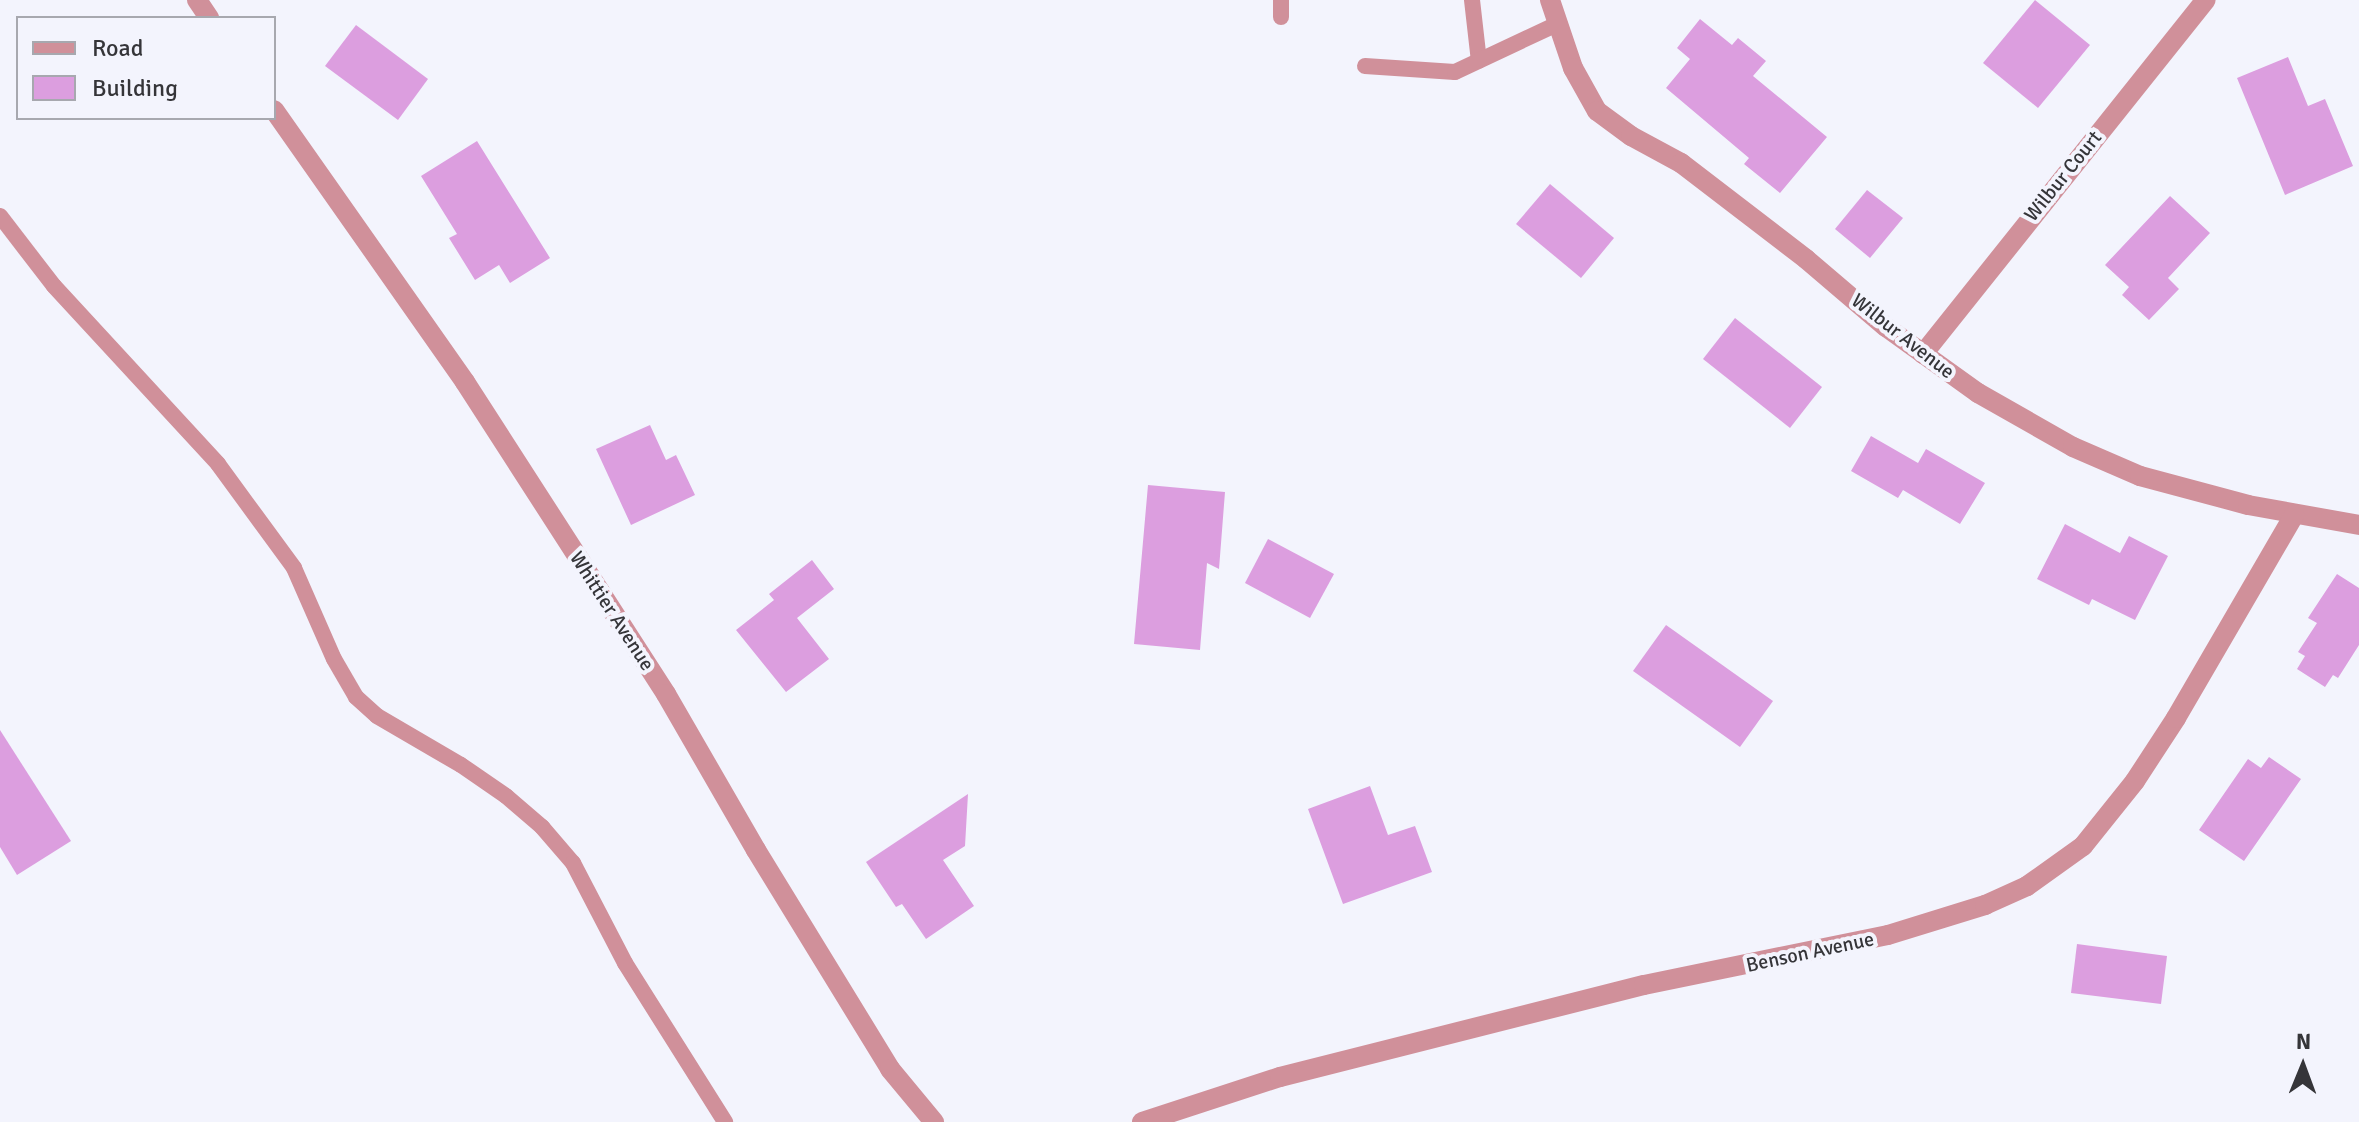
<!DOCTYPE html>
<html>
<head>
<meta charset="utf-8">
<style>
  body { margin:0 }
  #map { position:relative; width:2359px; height:1122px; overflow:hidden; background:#f3f4fd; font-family:Signika,sans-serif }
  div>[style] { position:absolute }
  .building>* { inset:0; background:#dc9edf }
  .service>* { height:16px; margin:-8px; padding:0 8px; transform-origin:8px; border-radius:8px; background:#d0909a }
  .minor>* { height:20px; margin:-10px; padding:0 10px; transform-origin:10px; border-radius:10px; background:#d0909a }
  span { translate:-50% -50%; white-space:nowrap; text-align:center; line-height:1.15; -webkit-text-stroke:8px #f3f4fd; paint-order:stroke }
  .street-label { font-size:20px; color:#353539 }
  .legend { position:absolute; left:16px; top:16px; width:260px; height:104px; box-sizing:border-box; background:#f3f4fd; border:2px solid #a7a8af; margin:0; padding:10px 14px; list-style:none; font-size:24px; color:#353539 }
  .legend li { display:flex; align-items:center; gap:16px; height:40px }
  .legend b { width:40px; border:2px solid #a7a8af }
  .north { position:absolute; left:2263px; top:1026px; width:80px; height:80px; -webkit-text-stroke:6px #f3f4fd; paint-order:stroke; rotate:1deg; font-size:22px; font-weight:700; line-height:32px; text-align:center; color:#353539 }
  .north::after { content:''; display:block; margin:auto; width:28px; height:36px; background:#353539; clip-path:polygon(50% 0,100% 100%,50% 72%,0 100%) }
</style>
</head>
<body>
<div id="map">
  <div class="building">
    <div style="clip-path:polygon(2035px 0,2090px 45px,2038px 108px,1983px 63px)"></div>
    <div style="clip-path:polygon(1700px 19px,1732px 45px,1738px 38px,1766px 61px,1753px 76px,1827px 137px,1780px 193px,1744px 164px,1749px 158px,1666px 88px,1690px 59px,1677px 48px)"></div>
    <div style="clip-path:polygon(356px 25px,428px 79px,398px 120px,325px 66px)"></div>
    <div style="clip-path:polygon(2288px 57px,2308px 106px,2325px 99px,2353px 166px,2285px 195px,2237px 78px)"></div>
    <div style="clip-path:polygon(477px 141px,550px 258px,510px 283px,499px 265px,475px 280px,449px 238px,457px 234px,421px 176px)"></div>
    <div style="clip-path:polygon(1550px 184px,1614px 238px,1581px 278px,1516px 224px)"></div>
    <div style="clip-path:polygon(1867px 190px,1903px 218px,1870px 258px,1835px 229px)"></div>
    <div style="clip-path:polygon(2170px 196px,2210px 233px,2168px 278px,2179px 289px,2149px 320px,2122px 295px,2129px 287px,2105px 265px)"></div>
    <div style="clip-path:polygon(1735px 318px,1822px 387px,1790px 428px,1703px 359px)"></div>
    <div style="clip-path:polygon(650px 425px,666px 460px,676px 455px,695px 495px,631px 525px,596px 449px)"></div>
    <div style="clip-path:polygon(1871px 436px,1918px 463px,1926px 449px,1985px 483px,1960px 524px,1903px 490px,1898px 498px,1851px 471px)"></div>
    <div style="clip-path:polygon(1148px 485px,1225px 492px,1219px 569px,1207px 563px,1200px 650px,1134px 644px)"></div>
    <div style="clip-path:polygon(2065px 524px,2120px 553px,2129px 536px,2168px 556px,2135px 620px,2092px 599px,2089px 605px,2037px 579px)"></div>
    <div style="clip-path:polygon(1268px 539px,1334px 574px,1310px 618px,1245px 583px)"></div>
    <div style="clip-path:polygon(812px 560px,834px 589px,797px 618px,829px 659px,786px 692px,736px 630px,774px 600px,769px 594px)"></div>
    <div style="clip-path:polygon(2337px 574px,2359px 588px,2359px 645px,2338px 678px,2333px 675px,2325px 687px,2297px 669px,2305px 656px,2298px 652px,2317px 623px,2308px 618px)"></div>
    <div style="clip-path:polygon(1666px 625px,1773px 701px,1740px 747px,1633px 671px)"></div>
    <div style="clip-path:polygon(0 730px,71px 841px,17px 875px,0 847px)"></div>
    <div style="clip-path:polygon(2269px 757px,2301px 779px,2244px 861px,2199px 830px,2248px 759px,2261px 768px)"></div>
    <div style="clip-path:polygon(1370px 786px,1388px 835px,1415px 826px,1432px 872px,1343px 904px,1308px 809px)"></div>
    <div style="clip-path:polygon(968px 794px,965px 846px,943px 860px,974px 906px,926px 939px,902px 904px,896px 907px,866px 862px)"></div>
    <div style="clip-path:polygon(2077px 944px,2167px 956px,2161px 1004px,2071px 993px)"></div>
  </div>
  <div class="service">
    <div style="left:1281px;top:0;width:17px;rotate:90deg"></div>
    <div style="left:1472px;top:0;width:61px;rotate:83.5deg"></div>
    <div style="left:1365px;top:66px;width:90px;rotate:3.8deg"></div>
    <div style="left:1455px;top:72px;width:113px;rotate:-25.2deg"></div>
    <div style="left:0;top:216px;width:88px;rotate:52.4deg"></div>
    <div style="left:54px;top:286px;width:242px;rotate:47.3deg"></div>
    <div style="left:218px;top:464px;width:129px;rotate:53.8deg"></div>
    <div style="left:294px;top:568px;width:99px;rotate:66.3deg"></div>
    <div style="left:334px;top:659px;width:44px;rotate:59.9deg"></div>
    <div style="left:356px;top:697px;width:28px;rotate:42deg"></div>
    <div style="left:377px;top:716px;width:97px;rotate:30.3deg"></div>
    <div style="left:461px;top:765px;width:55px;rotate:34.6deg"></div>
    <div style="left:506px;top:796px;width:48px;rotate:40.7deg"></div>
    <div style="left:542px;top:827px;width:48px;rotate:49.3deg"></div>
    <div style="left:573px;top:863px;width:113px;rotate:62.5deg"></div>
    <div style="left:625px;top:963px;width:188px;rotate:57.8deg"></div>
  </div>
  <div class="minor">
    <div style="left:197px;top:0;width:22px;rotate:56deg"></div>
    <div style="left:1550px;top:0;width:72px;rotate:71.3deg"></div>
    <div style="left:1573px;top:68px;width:49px;rotate:60.8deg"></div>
    <div style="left:1597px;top:111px;width:42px;rotate:36.3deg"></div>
    <div style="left:1631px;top:136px;width:57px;rotate:28.4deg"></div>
    <div style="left:1681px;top:163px;width:158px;rotate:37.5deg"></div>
    <div style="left:1806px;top:259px;width:105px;rotate:40.4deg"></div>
    <div style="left:1886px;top:327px;width:113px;rotate:35.7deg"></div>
    <div style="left:1978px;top:393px;width:109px;rotate:29.6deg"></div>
    <div style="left:2073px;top:447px;width:73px;rotate:23.4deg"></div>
    <div style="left:2140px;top:476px;width:112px;rotate:15deg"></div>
    <div style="left:2248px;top:505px;width:113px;rotate:10.2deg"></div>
    <div style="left:274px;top:110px;width:332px;rotate:54.9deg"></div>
    <div style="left:465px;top:382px;width:371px;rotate:57.2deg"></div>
    <div style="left:666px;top:694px;width:180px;rotate:60deg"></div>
    <div style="left:756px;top:850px;width:257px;rotate:58.5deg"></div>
    <div style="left:890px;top:1069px;width:69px;rotate:50.3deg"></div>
    <div style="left:1923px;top:354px;width:453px;rotate:-51.4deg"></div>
    <div style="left:1142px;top:1122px;width:145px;rotate:-18.1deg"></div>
    <div style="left:1280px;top:1077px;width:375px;rotate:-14.2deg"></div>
    <div style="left:1644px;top:985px;width:249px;rotate:-11.6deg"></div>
    <div style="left:1888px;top:935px;width:102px;rotate:-17.2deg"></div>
    <div style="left:1985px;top:905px;width:46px;rotate:-24.3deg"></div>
    <div style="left:2027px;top:886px;width:69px;rotate:-35.5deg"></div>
    <div style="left:2083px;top:846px;width:83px;rotate:-51.3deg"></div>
    <div style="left:2135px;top:781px;width:75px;rotate:-56.9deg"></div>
    <div style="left:2176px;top:718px;width:235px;rotate:-59.8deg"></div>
  </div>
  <div class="street-label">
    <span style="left:2063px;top:176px;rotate:-51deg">Wilbur Court</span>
    <span style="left:1903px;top:336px;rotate:38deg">Wilbur Avenue</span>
    <span style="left:612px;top:611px;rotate:57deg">Whittier Avenue</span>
    <span style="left:1810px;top:952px;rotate:-12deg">Benson Avenue</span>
  </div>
  <ul class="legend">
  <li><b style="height:10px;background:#d0909a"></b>Road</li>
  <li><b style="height:22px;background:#dc9edf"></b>Building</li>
  </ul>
  <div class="north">N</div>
</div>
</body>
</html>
